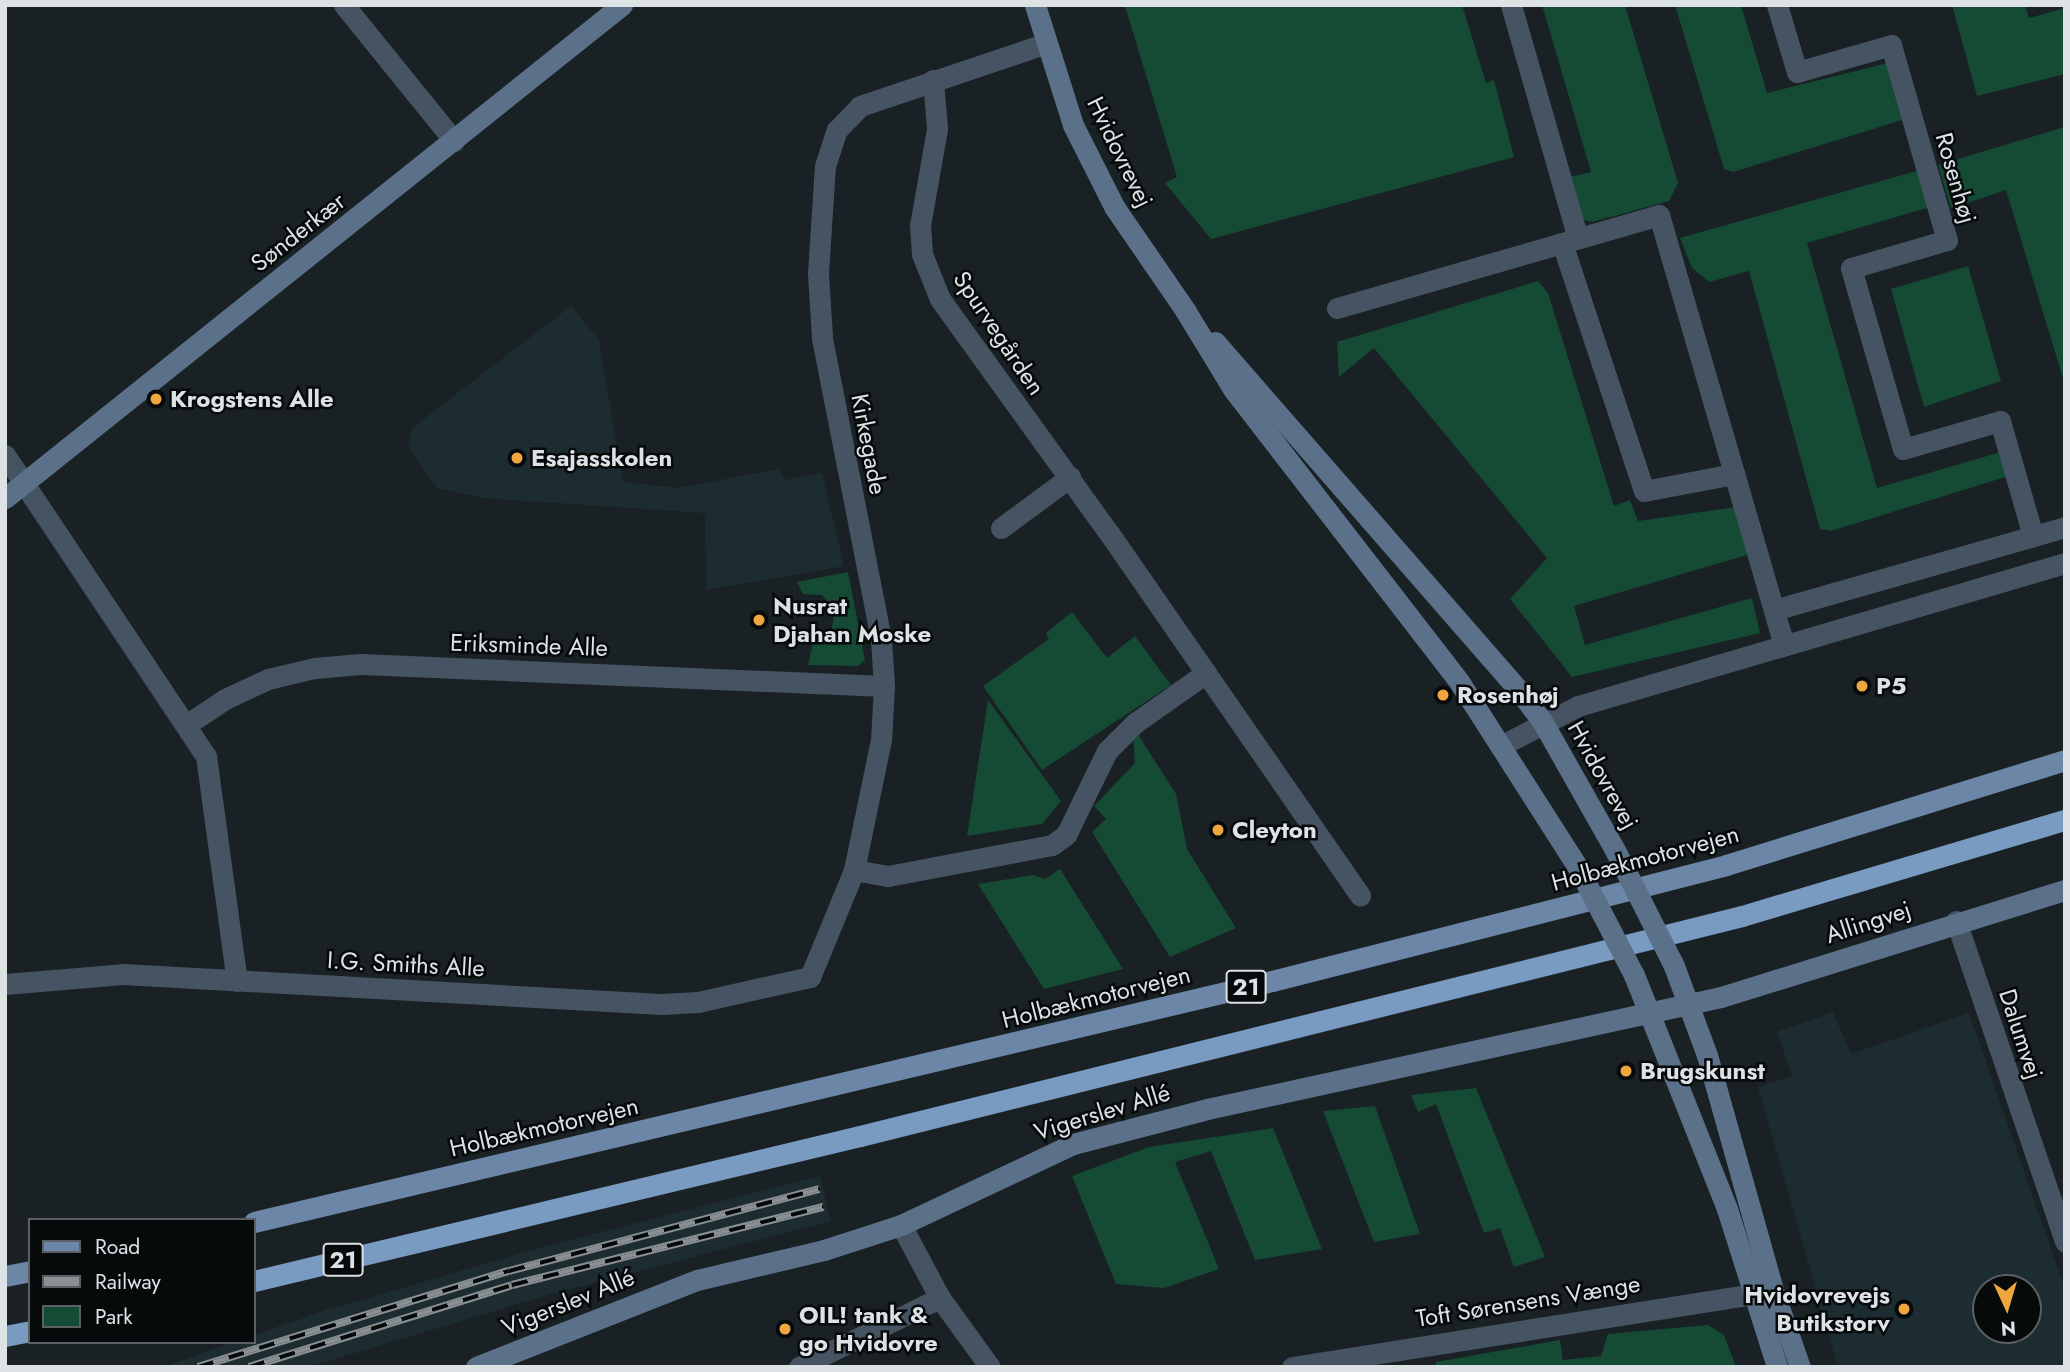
<!DOCTYPE html>
<html>
<head>
<meta charset="utf-8">
<style>
  body { margin:0 }
  #map { position:relative; width:2070px; height:1372px; overflow:hidden; background:#192124; font-family:Jost,sans-serif }
  div>[style] { position:absolute }
  .built>* { inset:0; background:#1d2c31 }
  .green>* { inset:0; background:#154a34 }
  .street>* { height:21px; margin:-10.5px; padding:0 10.5px; transform-origin:10.5px; border-radius:10.5px; background:#465363 }
  .secondary>* { height:21px; margin:-10.5px; padding:0 10.5px; transform-origin:10.5px; border-radius:10.5px; background:#5b7089 }
  .primary>* { height:21px; margin:-10.5px; padding:0 10.5px; transform-origin:10.5px; border-radius:10.5px; background:#6b86a6 }
  .highway>* { height:21px; margin:-10.5px; padding:0 10.5px; transform-origin:10.5px; border-radius:10.5px; background:#799ac1 }
  .rail>* { height:8px; margin-top:-4px; transform-origin:0; background:repeating-linear-gradient(90deg,#070a0b 0 16px,#8a9092 0 32px); box-sizing:border-box; border-block:2px solid #8a9092 }
  .secondary-bridge>* { height:21px; margin:-10.5px; padding:0 10.5px; transform-origin:10.5px; border-radius:10.5px; background:#5b7089 }
  .dots>* { width:19px; height:19px; translate:-50% -50%; box-sizing:border-box; border:4px solid #070a0b; border-radius:50% }
  span { translate:-50% -50%; white-space:nowrap; text-align:center; line-height:1.15; -webkit-text-stroke:5px #070a0b; paint-order:stroke }
  .shield-label span { padding:2px 5px; background:#070a0b; border:2px solid; border-radius:5px; -webkit-text-stroke-width:0 }
  .shield-label { font-size:23px; color:#dde2e4; font-weight:700 }
  .street-label { font-size:24px; color:#dde2e4 }
  .poi-label { font-size:24px; color:#dde2e4; font-weight:700 }
  .left { translate:0 -50%; text-align:left }
  .right { translate:-100% -50%; text-align:right }
  .frame { position:absolute; inset:0; border:7px solid #dde2e4; pointer-events:none }
  .legend { position:absolute; left:28px; top:1218px; width:228px; height:126px; box-sizing:border-box; background:#070a0b; border:2px solid #5d6062; margin:0; padding:9px 12px; list-style:none; font-size:21px; color:#dde2e4 }
  .legend li { display:flex; align-items:center; gap:14px; height:35px }
  .legend b { width:35px; border:2px solid #5d6062 }
  .north { position:absolute; left:1972px; top:1274px; width:70px; height:70px; box-sizing:border-box; background:#070a0b; border:2px solid #5d6062; border-radius:50%; rotate:176deg; font-size:19px; font-weight:700; line-height:28px; text-align:center; color:#dde2e4 }
  .north::after { content:''; display:block; margin:auto; width:24px; height:32px; background:#f0a63f; clip-path:polygon(50% 0,100% 100%,50% 72%,0 100%) }
</style>
</head>
<body>
<div id="map">
  <div class="built">
    <div style="clip-path:polygon(571px 306px,599px 340px,623px 482px,678px 488px,779px 469px,786px 480px,822px 473px,844px 566px,706px 590px,705px 513px,483px 498px,437px 488px,409px 447px,412px 428px)"></div>
    <div style="clip-path:polygon(evenodd,1833px 1012px,1851px 1054px,1969px 1013px,2065px 1289px,2065px 1367px,1838px 1367px,1758px 1087px,1792px 1076px,1777px 1032px,1833px 1012px,1986px 1288px,2028px 1288px,2028px 1330px,1986px 1330px,1986px 1288px)"></div>
    <div style="clip-path:polygon(820px 1176px,831px 1221px,548px 1295px,308px 1367px,163px 1367px,234px 1342px,254px 1342px,254px 1335px,327px 1310px,539px 1248px)"></div>
  </div>
  <div class="green">
    <div style="clip-path:polygon(1462px 5px,1486px 83px,1494px 80px,1514px 157px,1211px 239px,1165px 183px,1177px 177px,1125px 6px)"></div>
    <div style="clip-path:polygon(1542px 5px,1625px 5px,1678px 183px,1669px 201px,1592px 222px,1573px 218px,1561px 179px,1591px 172px)"></div>
    <div style="clip-path:polygon(1675px 5px,1741px 5px,1767px 93px,1896px 61px,1912px 117px,1733px 172px,1724px 169px)"></div>
    <div style="clip-path:polygon(1952px 5px,2025px 5px,2029px 18px,2065px 8px,2065px 74px,1977px 96px)"></div>
    <div style="clip-path:polygon(2065px 127px,2065px 385px,2006px 190px,1951px 208px,1938px 165px)"></div>
    <div style="clip-path:polygon(1927px 168px,1937px 205px,1807px 243px,1877px 488px,2008px 450px,2015px 474px,1831px 531px,1820px 529px,1749px 271px,1709px 282px,1692px 268px,1680px 238px)"></div>
    <div style="clip-path:polygon(1968px 266px,2001px 381px,1924px 407px,1891px 289px)"></div>
    <div style="clip-path:polygon(1538px 281px,1548px 293px,1614px 506px,1630px 500px,1638px 521px,1743px 506px,1757px 552px,1574px 606px,1585px 645px,1752px 598px,1760px 633px,1572px 677px,1510px 599px,1547px 558px,1374px 348px,1339px 377px,1337px 342px)"></div>
    <div style="clip-path:polygon(848px 572px,865px 660px,858px 666px,808px 665px,813px 643px,831px 633px,835px 610px,822px 595px,803px 594px,797px 582px)"></div>
    <div style="clip-path:polygon(1072px 612px,1107px 658px,1135px 636px,1171px 685px,1042px 770px,983px 686px,1049px 639px,1046px 633px)"></div>
    <div style="clip-path:polygon(988px 700px,1061px 801px,1042px 824px,967px 836px)"></div>
    <div style="clip-path:polygon(1137px 733px,1176px 794px,1187px 849px,1236px 928px,1170px 957px,1092px 832px,1106px 819px,1094px 806px,1135px 763px,1133px 735px)"></div>
    <div style="clip-path:polygon(1060px 869px,1123px 969px,1044px 989px,978px 884px,1033px 875px,1045px 879px)"></div>
    <div style="clip-path:polygon(1476px 1088px,1545px 1257px,1514px 1267px,1500px 1228px,1484px 1233px,1436px 1104px,1418px 1112px,1411px 1095px)"></div>
    <div style="clip-path:polygon(1375px 1106px,1420px 1234px,1374px 1242px,1323px 1111px)"></div>
    <div style="clip-path:polygon(1273px 1128px,1322px 1249px,1255px 1260px,1211px 1151px,1175px 1162px,1219px 1269px,1164px 1288px,1116px 1284px,1072px 1176px,1149px 1147px)"></div>
    <div style="clip-path:polygon(1708px 1325px,1724px 1335px,1736px 1367px,1435px 1367px,1436px 1362px,1560px 1340px,1563px 1360px,1601px 1356px,1608px 1334px)"></div>
  </div>
  <div class="street">
    <div style="left:344px;top:5px;width:175px;rotate:51deg"></div>
    <div style="left:1511px;top:5px;width:242px;rotate:74deg"></div>
    <div style="left:1777px;top:5px;width:70px;rotate:73.4deg"></div>
    <div style="left:1797px;top:72px;width:98px;rotate:-16deg"></div>
    <div style="left:1891px;top:45px;width:203px;rotate:74deg"></div>
    <div style="left:1947px;top:240px;width:100px;rotate:163.7deg"></div>
    <div style="left:1851px;top:268px;width:188px;rotate:74deg"></div>
    <div style="left:1903px;top:449px;width:101px;rotate:-16.1deg"></div>
    <div style="left:2000px;top:421px;width:120px;rotate:74deg"></div>
    <div style="left:933px;top:80px;width:49px;rotate:85.3deg"></div>
    <div style="left:937px;top:129px;width:97px;rotate:100deg"></div>
    <div style="left:920px;top:225px;width:29px;rotate:86deg"></div>
    <div style="left:922px;top:254px;width:48px;rotate:68.2deg"></div>
    <div style="left:940px;top:299px;width:289px;rotate:54.2deg"></div>
    <div style="left:1109px;top:533px;width:441px;rotate:55.3deg"></div>
    <div style="left:1562px;top:243px;width:261px;rotate:71.7deg"></div>
    <div style="left:1644px;top:491px;width:92px;rotate:-10.7deg"></div>
    <div style="left:1337px;top:308px;width:335px;rotate:-16.1deg"></div>
    <div style="left:1659px;top:215px;width:448px;rotate:73.8deg"></div>
    <div style="left:5px;top:455px;width:362px;rotate:56.3deg"></div>
    <div style="left:206px;top:756px;width:227px;rotate:82.2deg"></div>
    <div style="left:1001px;top:528px;width:86px;rotate:-36.5deg"></div>
    <div style="left:1774px;top:610px;width:303px;rotate:-15.9deg"></div>
    <div style="left:186px;top:725px;width:47px;rotate:-33.7deg"></div>
    <div style="left:225px;top:699px;width:47px;rotate:-24.9deg"></div>
    <div style="left:268px;top:679px;width:47px;rotate:-13.4deg"></div>
    <div style="left:314px;top:668px;width:47px;rotate:-4.9deg"></div>
    <div style="left:361px;top:664px;width:523px;rotate:2.41deg"></div>
    <div style="left:1500px;top:746px;width:88px;rotate:-27.1deg"></div>
    <div style="left:1578px;top:706px;width:508px;rotate:-16.36deg"></div>
    <div style="left:854px;top:870px;width:35px;rotate:10deg"></div>
    <div style="left:888px;top:876px;width:167px;rotate:-10.7deg"></div>
    <div style="left:1052px;top:845px;width:17px;rotate:-36deg"></div>
    <div style="left:1066px;top:835px;width:93px;rotate:-64deg"></div>
    <div style="left:1107px;top:751px;width:40px;rotate:-45deg"></div>
    <div style="left:1135px;top:723px;width:87px;rotate:-35.2deg"></div>
    <div style="left:1956px;top:921px;width:339px;rotate:71.2deg"></div>
    <div style="left:5px;top:984px;width:118px;rotate:-4.8deg"></div>
    <div style="left:123px;top:974px;width:539px;rotate:3.19deg"></div>
    <div style="left:661px;top:1004px;width:37px;rotate:-3deg"></div>
    <div style="left:698px;top:1002px;width:115px;rotate:-12.6deg"></div>
    <div style="left:810px;top:977px;width:116px;rotate:-67.6deg"></div>
    <div style="left:854px;top:870px;width:133px;rotate:-78.3deg"></div>
    <div style="left:881px;top:740px;width:54px;rotate:-86.8deg"></div>
    <div style="left:884px;top:686px;width:47px;rotate:-93.7deg"></div>
    <div style="left:881px;top:639px;width:308px;rotate:-101.1deg"></div>
    <div style="left:822px;top:337px;width:64px;rotate:-93.6deg"></div>
    <div style="left:818px;top:273px;width:107px;rotate:-86.3deg"></div>
    <div style="left:825px;top:166px;width:38px;rotate:-72deg"></div>
    <div style="left:837px;top:130px;width:33px;rotate:-46deg"></div>
    <div style="left:860px;top:106px;width:197px;rotate:-18.6deg"></div>
    <div style="left:901px;top:1225px;width:83px;rotate:61.9deg"></div>
    <div style="left:940px;top:1298px;width:85px;rotate:54.1deg"></div>
    <div style="left:799px;top:1367px;width:157px;rotate:-26.1deg"></div>
    <div style="left:1292px;top:1367px;width:484px;rotate:-9deg"></div>
  </div>
  <div class="secondary">
    <div style="left:1035px;top:5px;width:126px;rotate:72.4deg"></div>
    <div style="left:1073px;top:125px;width:93px;rotate:63.2deg"></div>
    <div style="left:1115px;top:208px;width:124px;rotate:55.5deg"></div>
    <div style="left:1185px;top:310px;width:92px;rotate:58.7deg"></div>
    <div style="left:1233px;top:389px;width:371px;rotate:52.3deg"></div>
    <div style="left:1460px;top:683px;width:217px;rotate:57.4deg"></div>
    <div style="left:1215px;top:342px;width:459px;rotate:48.9deg"></div>
    <div style="left:1517px;top:688px;width:41px;rotate:52.9deg"></div>
    <div style="left:1542px;top:721px;width:150px;rotate:60.5deg"></div>
    <div style="left:5px;top:498px;width:790px;rotate:-38.63deg"></div>
    <div style="left:1674px;top:966px;width:95px;rotate:69.7deg"></div>
    <div style="left:1707px;top:1055px;width:244px;rotate:74.3deg"></div>
    <div style="left:1773px;top:1290px;width:82px;rotate:70.7deg"></div>
    <div style="left:1634px;top:975px;width:252px;rotate:68.3deg"></div>
    <div style="left:1727px;top:1209px;width:166px;rotate:72.4deg"></div>
    <div style="left:476px;top:1367px;width:238px;rotate:-21.5deg"></div>
    <div style="left:697px;top:1280px;width:130px;rotate:-13.3deg"></div>
    <div style="left:824px;top:1250px;width:81px;rotate:-18deg"></div>
    <div style="left:901px;top:1225px;width:190px;rotate:-25.2deg"></div>
    <div style="left:1073px;top:1144px;width:138px;rotate:-14.6deg"></div>
    <div style="left:1207px;top:1109px;width:526px;rotate:-12.29deg"></div>
    <div style="left:1721px;top:997px;width:360px;rotate:-17.3deg"></div>
  </div>
  <div class="primary">
    <div style="left:254px;top:1222px;width:1046px;rotate:-13.32deg"></div>
    <div style="left:1272px;top:981px;width:469px;rotate:-14.3deg"></div>
    <div style="left:1726px;top:865px;width:355px;rotate:-17.2deg"></div>
    <div style="left:5px;top:1276px;width:25px;rotate:-11deg"></div>
  </div>
  <div class="highway">
    <div style="left:254px;top:1281px;width:623px;rotate:-13.46deg"></div>
    <div style="left:860px;top:1136px;width:909px;rotate:-14.01deg"></div>
    <div style="left:1742px;top:916px;width:337px;rotate:-16.6deg"></div>
    <div style="left:5px;top:1336px;width:25px;rotate:-11deg"></div>
  </div>
  <div class="rail">
    <div style="left:198px;top:1367px;width:325px;rotate:-17.2deg"></div>
    <div style="left:509px;top:1271px;width:321px;rotate:-14.8deg"></div>
    <div style="left:249px;top:1367px;width:275px;rotate:-17.3deg"></div>
    <div style="left:512px;top:1285px;width:321px;rotate:-14.1deg"></div>
  </div>
  <div class="secondary-bridge">
    <div style="left:1616px;top:852px;width:128px;rotate:63deg"></div>
    <div style="left:1577px;top:866px;width:123px;rotate:62.4deg"></div>
  </div>
  <div class="dots">
    <div style="left:156px;top:399px;background:#f0a63f"></div>
    <div style="left:517px;top:458px;background:#f0a63f"></div>
    <div style="left:759px;top:620px;background:#f0a63f"></div>
    <div style="left:1862px;top:686px;background:#f0a63f"></div>
    <div style="left:1443px;top:695px;background:#f0a63f"></div>
    <div style="left:1218px;top:830px;background:#f0a63f"></div>
    <div style="left:1626px;top:1071px;background:#f0a63f"></div>
    <div style="left:1904px;top:1309px;background:#f0a63f"></div>
    <div style="left:785px;top:1329px;background:#f0a63f"></div>
  </div>
  <div class="shield-label">
    <span style="left:1246px;top:987px">21</span>
    <span style="left:343px;top:1260px">21</span>
  </div>
  <div class="street-label">
    <span style="left:1120px;top:152px;rotate:64deg">Hvidovrevej</span>
    <span style="left:1956px;top:178px;rotate:74deg">Rosenhøj</span>
    <span style="left:298px;top:232px;rotate:-38deg">Sønderkær</span>
    <span style="left:999px;top:333px;rotate:56deg">Spurvegården</span>
    <span style="left:869px;top:444px;rotate:79deg">Kirkegade</span>
    <span style="left:529px;top:645px;rotate:2deg">Eriksminde Alle</span>
    <span style="left:1603px;top:775px;rotate:61deg">Hvidovrevej</span>
    <span style="left:1645px;top:858px;rotate:-15deg">Holbækmotorvejen</span>
    <span style="left:1868px;top:922px;rotate:-18deg">Allingvej</span>
    <span style="left:406px;top:964px;rotate:3deg">I.G. Smiths Alle</span>
    <span style="left:1096px;top:997px;rotate:-14deg">Holbækmotorvejen</span>
    <span style="left:2021px;top:1034px;rotate:72deg">Dalumvej</span>
    <span style="left:1102px;top:1112px;rotate:-17deg">Vigerslev Allé</span>
    <span style="left:544px;top:1127px;rotate:-13deg">Holbækmotorvejen</span>
    <span style="left:1528px;top:1301px;rotate:-9deg">Toft Sørensens Vænge</span>
    <span style="left:568px;top:1302px;rotate:-22deg">Vigerslev Allé</span>
  </div>
  <div class="poi-label">
    <span class="left" style="left:170px;top:399px">Krogstens Alle</span>
    <span class="left" style="left:531px;top:458px">Esajasskolen</span>
    <span class="left" style="left:773px;top:620px">Nusrat<br>Djahan Moske</span>
    <span class="left" style="left:1876px;top:686px">P5</span>
    <span class="left" style="left:1457px;top:695px">Rosenhøj</span>
    <span class="left" style="left:1232px;top:830px">Cleyton</span>
    <span class="left" style="left:1640px;top:1071px">Brugskunst</span>
    <span class="right" style="left:1890px;top:1309px">Hvidovrevejs<br>Butikstorv</span>
    <span class="left" style="left:799px;top:1329px">OIL! tank &amp;<br>go Hvidovre</span>
  </div>
  <div class="frame"></div>
  <ul class="legend">
  <li><b style="height:9px;background:#6b86a6"></b>Road</li>
  <li><b style="height:9px;background:#8a9092"></b>Railway</li>
  <li><b style="height:19px;background:#154a34"></b>Park</li>
  </ul>
  <div class="north">N</div>
</div>
</body>
</html>
